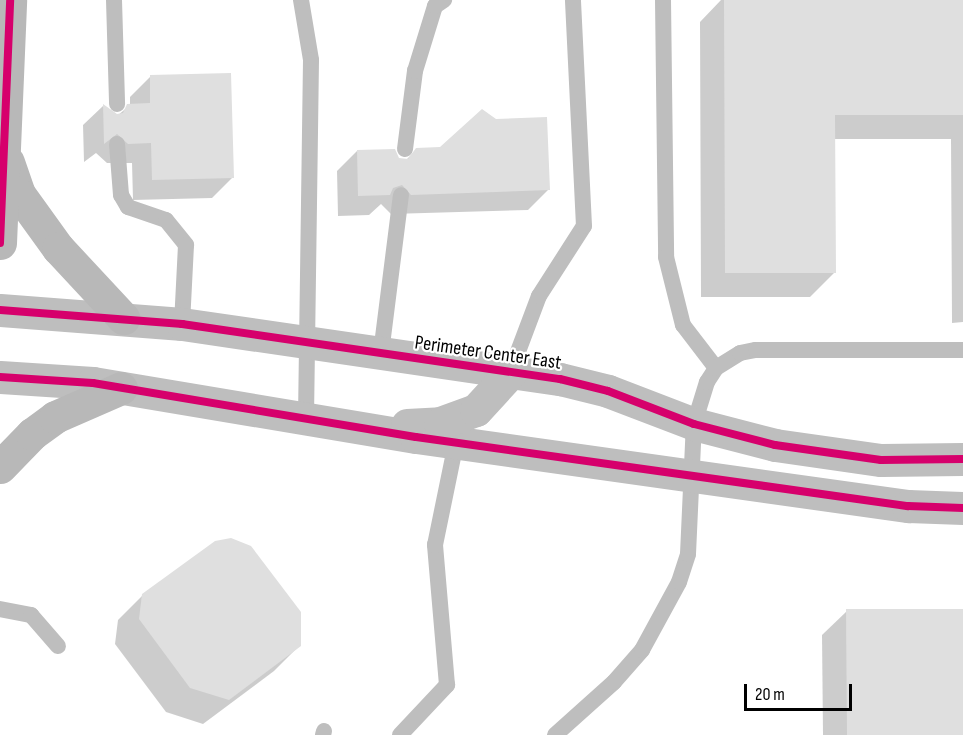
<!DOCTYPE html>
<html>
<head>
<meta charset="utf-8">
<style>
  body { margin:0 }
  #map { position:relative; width:963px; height:735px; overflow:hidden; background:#fff; font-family:"Sofia Sans Condensed",sans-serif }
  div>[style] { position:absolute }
  .shadow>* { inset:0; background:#0003 }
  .building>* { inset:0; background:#dfdfdf }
  .service>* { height:16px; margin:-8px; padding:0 8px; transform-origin:8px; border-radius:8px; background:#bebebe }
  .minor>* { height:33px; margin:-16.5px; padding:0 16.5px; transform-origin:16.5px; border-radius:16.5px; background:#bebebe }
  .secondary>* { height:33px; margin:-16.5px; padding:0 16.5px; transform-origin:16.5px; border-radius:16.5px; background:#b8b8b8 }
  .cycleway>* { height:8px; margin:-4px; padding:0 4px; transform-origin:4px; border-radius:4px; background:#d6006c }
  span { translate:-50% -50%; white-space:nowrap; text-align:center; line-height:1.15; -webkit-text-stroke:4.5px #fff; paint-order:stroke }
  .street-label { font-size:20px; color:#000 }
  .scale { position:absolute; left:744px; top:684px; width:108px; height:27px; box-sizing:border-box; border:3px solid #000; border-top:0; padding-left:8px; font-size:18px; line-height:21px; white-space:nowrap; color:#000; -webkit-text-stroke:4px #fff; paint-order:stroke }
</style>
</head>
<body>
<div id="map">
  <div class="shadow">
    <div style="clip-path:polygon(721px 0,963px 0,963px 322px,952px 323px,951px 139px,834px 139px,835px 272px,810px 297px,701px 297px,700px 22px)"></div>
    <div style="clip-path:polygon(150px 77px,232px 178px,212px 198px,133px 200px,132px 163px,107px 163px,96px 153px,84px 162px,83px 125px,103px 106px,117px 116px,130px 105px,130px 97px)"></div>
    <div style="clip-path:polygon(416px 150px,548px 190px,528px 210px,391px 214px,381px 204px,369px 215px,338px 216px,337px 171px,357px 151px,406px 160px)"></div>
    <div style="clip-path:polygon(143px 595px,299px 646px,274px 671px,203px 724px,166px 712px,115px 644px,118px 620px)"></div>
    <div style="clip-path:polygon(963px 610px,963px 735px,823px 735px,822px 635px,847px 611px)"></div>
  </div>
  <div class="building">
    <div style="clip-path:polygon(724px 0,963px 0,963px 115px,835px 115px,836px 273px,725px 273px)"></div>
    <div style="clip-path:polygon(231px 73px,234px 178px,152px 180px,151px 143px,128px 144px,117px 134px,104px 144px,103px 104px,117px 114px,123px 113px,127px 104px,150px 103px,150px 75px)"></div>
    <div style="clip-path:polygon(482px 109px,496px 119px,547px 117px,550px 190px,411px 195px,402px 185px,393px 188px,390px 195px,358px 196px,357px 150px,395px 149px,399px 158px,408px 159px,416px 148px,440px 147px)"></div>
    <div style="clip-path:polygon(231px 538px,251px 546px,301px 612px,301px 646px,229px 700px,190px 688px,139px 619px,142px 594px,215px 541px)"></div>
    <div style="clip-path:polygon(846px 609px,963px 609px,963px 735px,847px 735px)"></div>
  </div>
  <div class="service">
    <div style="left:114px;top:0;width:104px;rotate:88.3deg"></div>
    <div style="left:301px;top:0;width:61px;rotate:80.5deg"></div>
    <div style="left:311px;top:60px;width:359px;rotate:90.8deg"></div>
    <div style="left:663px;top:0;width:257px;rotate:89.3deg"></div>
    <div style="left:666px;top:257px;width:70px;rotate:76deg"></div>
    <div style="left:683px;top:325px;width:54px;rotate:52.5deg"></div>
    <div style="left:117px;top:144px;width:51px;rotate:85.5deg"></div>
    <div style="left:121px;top:195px;width:14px;rotate:60deg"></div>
    <div style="left:128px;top:207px;width:40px;rotate:18.9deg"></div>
    <div style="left:166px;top:220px;width:32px;rotate:51deg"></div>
    <div style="left:186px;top:245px;width:79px;rotate:92.9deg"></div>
    <div style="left:405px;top:149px;width:79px;rotate:-82.7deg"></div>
    <div style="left:415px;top:71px;width:68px;rotate:-72.9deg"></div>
    <div style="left:435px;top:6px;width:11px;rotate:-34deg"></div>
    <div style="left:381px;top:353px;width:159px;rotate:-82.8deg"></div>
    <div style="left:510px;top:373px;width:82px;rotate:-69.4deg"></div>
    <div style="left:539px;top:296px;width:83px;rotate:-57.3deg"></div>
    <div style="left:584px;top:226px;width:226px;rotate:-92.8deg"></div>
    <div style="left:0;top:609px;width:32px;rotate:11deg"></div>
    <div style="left:31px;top:615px;width:41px;rotate:48.9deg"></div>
    <div style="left:323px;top:735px;width:4px;rotate:-76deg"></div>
    <div style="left:400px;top:735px;width:69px;rotate:-46.8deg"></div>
    <div style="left:447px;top:685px;width:141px;rotate:-94.9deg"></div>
    <div style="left:435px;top:545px;width:104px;rotate:-78.4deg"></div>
    <div style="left:555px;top:735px;width:79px;rotate:-41.9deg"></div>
    <div style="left:614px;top:682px;width:43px;rotate:-48.8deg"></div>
    <div style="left:642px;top:650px;width:77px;rotate:-61.4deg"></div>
    <div style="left:679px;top:582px;width:29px;rotate:-72deg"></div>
    <div style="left:688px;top:554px;width:130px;rotate:-87.4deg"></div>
    <div style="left:694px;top:424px;width:44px;rotate:-72.8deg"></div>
    <div style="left:707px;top:382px;width:17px;rotate:-57deg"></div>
    <div style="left:716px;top:368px;width:28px;rotate:-32deg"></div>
    <div style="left:740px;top:353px;width:16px;rotate:-11deg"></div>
    <div style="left:756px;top:350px;width:207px"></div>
  </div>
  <div class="minor">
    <div style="left:0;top:310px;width:183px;rotate:4.4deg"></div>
    <div style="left:182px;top:324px;width:382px;rotate:8.3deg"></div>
    <div style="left:560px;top:379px;width:49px;rotate:14deg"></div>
    <div style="left:608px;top:391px;width:92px;rotate:21deg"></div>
    <div style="left:694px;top:424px;width:84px;rotate:14.5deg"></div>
    <div style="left:775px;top:445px;width:107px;rotate:8.1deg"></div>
    <div style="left:881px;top:460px;width:82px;rotate:-0.7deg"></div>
    <div style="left:0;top:377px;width:93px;rotate:3.7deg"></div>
    <div style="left:93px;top:383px;width:327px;rotate:9.5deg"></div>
    <div style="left:416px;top:437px;width:497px;rotate:8deg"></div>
    <div style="left:908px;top:506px;width:55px;rotate:2.1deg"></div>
    <div style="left:407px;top:425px;width:33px;rotate:-3deg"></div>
    <div style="left:440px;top:423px;width:38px;rotate:-20deg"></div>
    <div style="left:476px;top:410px;width:50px;rotate:-47.4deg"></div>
  </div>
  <div class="secondary">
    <div style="left:8px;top:162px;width:34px;rotate:71deg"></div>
    <div style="left:19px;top:194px;width:67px;rotate:54.2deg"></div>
    <div style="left:58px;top:248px;width:96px;rotate:47.1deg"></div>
    <div style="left:0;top:243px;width:243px;rotate:-87.6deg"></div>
    <div style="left:0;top:467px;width:46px;rotate:-45.9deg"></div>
    <div style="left:32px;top:434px;width:29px;rotate:-36deg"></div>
    <div style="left:55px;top:417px;width:72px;rotate:-23.7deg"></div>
  </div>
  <div class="cycleway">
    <div style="left:0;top:243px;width:243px;rotate:-87.6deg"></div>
    <div style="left:0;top:310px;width:183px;rotate:4.4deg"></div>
    <div style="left:182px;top:324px;width:382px;rotate:8.3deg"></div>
    <div style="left:560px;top:379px;width:49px;rotate:14deg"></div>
    <div style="left:608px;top:391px;width:92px;rotate:21deg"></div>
    <div style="left:694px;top:424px;width:84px;rotate:14.5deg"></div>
    <div style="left:775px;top:445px;width:107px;rotate:8.1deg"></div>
    <div style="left:881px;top:460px;width:82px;rotate:-0.7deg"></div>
    <div style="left:0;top:377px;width:93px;rotate:3.7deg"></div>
    <div style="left:93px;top:383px;width:327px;rotate:9.5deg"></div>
    <div style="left:416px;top:437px;width:497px;rotate:8deg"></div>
    <div style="left:908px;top:506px;width:55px;rotate:2.1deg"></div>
  </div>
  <div class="street-label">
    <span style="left:488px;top:353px;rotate:8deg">Perimeter Center East</span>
  </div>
  <div class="scale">20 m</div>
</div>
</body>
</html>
